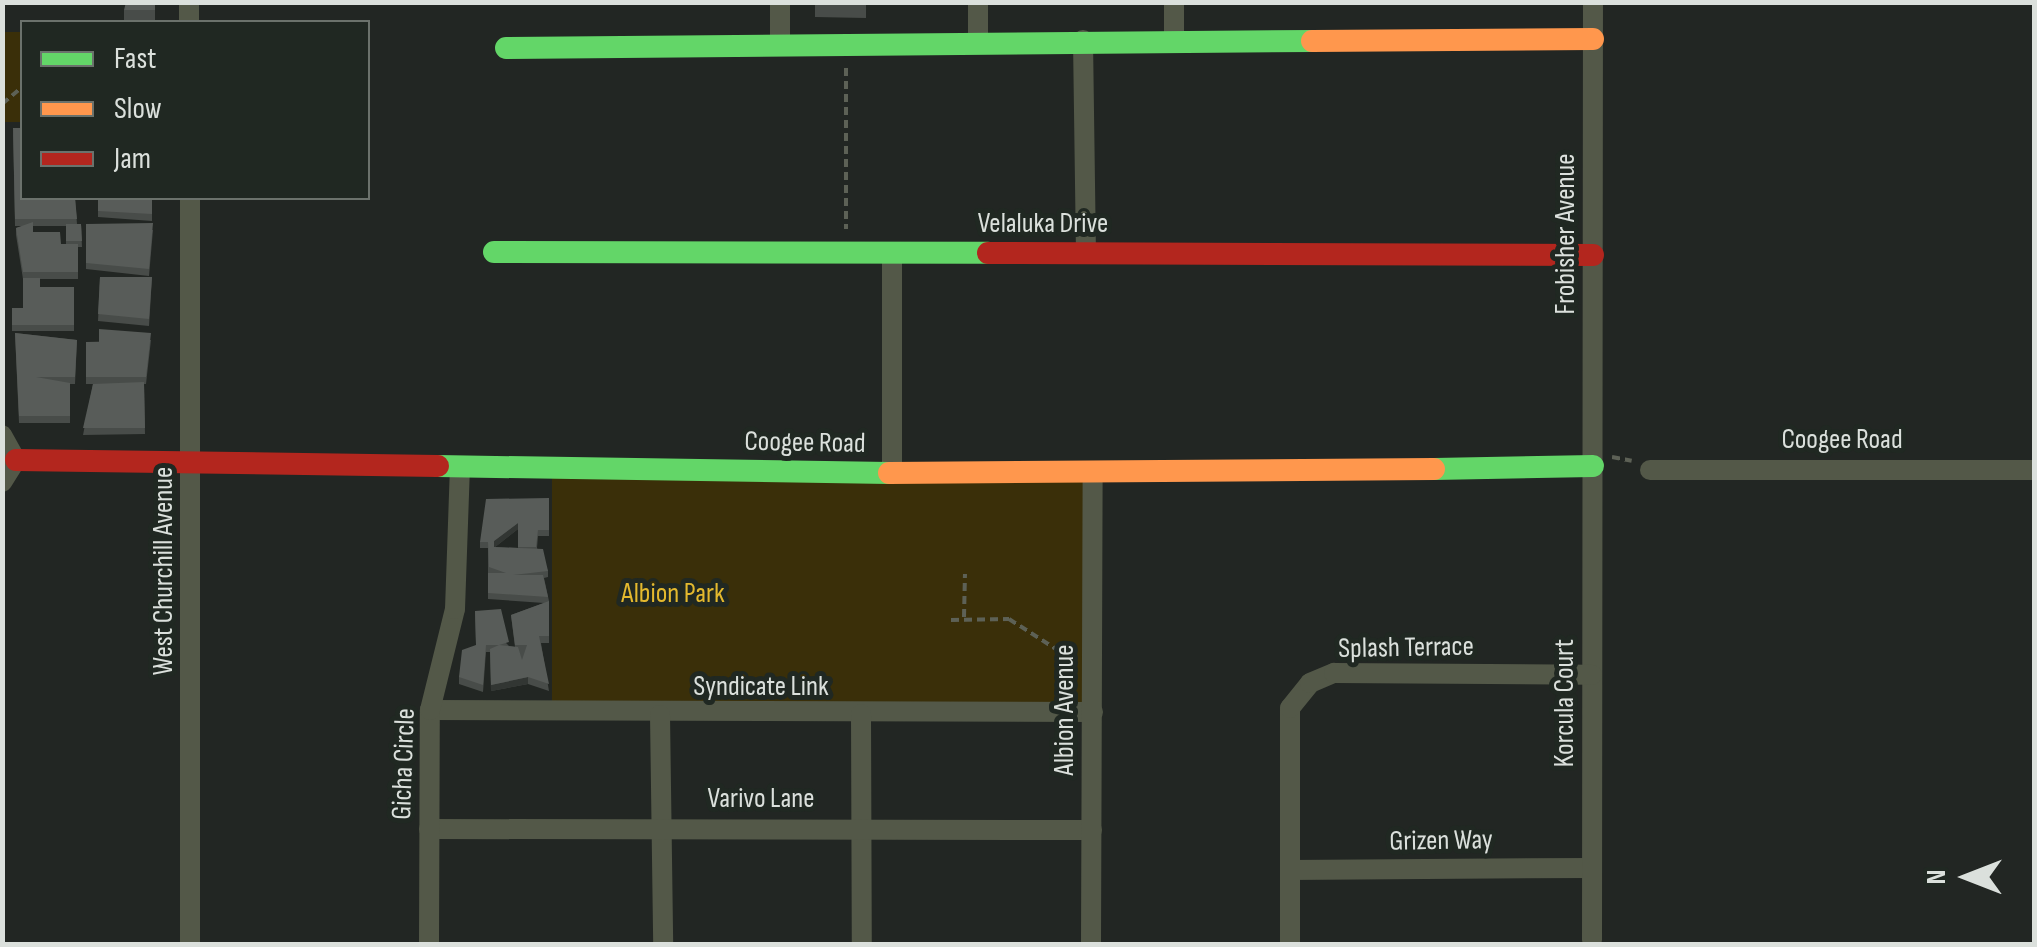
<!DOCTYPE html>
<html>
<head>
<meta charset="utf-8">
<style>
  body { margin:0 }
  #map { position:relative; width:2037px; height:947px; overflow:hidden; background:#222623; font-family:"Sofia Sans Condensed",sans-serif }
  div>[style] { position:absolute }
  .green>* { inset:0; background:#3a2f09 }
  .path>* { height:4px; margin-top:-2px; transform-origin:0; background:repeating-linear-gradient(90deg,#5d6156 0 8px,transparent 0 13px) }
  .street>* { height:20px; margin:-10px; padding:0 10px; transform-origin:10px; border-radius:10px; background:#535848 }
  .fast>* { height:22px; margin:-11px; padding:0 11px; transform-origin:11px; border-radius:11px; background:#63d668 }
  .slow>* { height:22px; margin:-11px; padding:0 11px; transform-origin:11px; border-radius:11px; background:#ff974d }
  .jam>* { height:22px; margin:-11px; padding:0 11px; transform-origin:11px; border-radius:11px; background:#b3261e }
  .wall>* { inset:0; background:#484c49 }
  .shaded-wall>* { inset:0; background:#323633 }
  .building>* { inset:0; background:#585c59 }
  span { translate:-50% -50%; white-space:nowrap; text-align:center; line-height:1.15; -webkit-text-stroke:10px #202822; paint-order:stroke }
  .street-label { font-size:28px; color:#dbe0dc }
  .park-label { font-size:28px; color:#e4b92e }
  .frame { position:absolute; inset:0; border:5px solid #dbe0dc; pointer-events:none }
  .legend { position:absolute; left:20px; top:20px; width:350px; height:180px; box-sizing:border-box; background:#202822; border:2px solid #6b726c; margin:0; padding:12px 18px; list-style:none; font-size:30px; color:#dbe0dc }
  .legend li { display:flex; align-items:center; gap:20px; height:50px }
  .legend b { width:50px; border:2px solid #6b726c }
  .north { position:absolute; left:1917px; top:827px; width:100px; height:100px; -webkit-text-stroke:8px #202822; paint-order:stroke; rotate:270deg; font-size:28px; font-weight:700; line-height:40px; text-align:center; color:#dbe0dc }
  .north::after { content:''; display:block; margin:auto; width:35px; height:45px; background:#dbe0dc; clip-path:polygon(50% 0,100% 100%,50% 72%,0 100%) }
</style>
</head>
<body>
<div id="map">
  <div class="green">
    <div style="clip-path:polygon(4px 32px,22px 32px,22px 122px,3px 122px)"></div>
    <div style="clip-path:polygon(552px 470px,1093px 476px,1093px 712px,552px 716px)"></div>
  </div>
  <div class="path">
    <div style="left:846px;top:68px;width:161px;rotate:90deg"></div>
    <div style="left:2px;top:104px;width:26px;rotate:-40deg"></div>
    <div style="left:1612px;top:457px;width:20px;rotate:11deg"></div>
    <div style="left:964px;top:617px;width:43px;rotate:-88.7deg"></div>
    <div style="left:951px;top:620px;width:58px;rotate:-1deg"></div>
    <div style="left:1009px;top:619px;width:76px;rotate:32.6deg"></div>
  </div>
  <div class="street">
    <div style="left:189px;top:2px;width:20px;rotate:90deg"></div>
    <div style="left:1174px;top:2px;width:41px;rotate:90deg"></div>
    <div style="left:1083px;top:40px;width:214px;rotate:89.2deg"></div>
    <div style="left:780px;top:42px;width:40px;rotate:-90deg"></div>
    <div style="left:978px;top:42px;width:40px;rotate:-90deg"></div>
    <div style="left:190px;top:198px;width:746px;rotate:90deg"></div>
    <div style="left:2px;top:435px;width:29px;rotate:61deg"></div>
    <div style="left:16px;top:460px;width:26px;rotate:122deg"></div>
    <div style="left:1650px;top:470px;width:384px"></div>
    <div style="left:892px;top:474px;width:221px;rotate:-90deg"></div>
    <div style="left:430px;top:710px;width:663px;rotate:0.17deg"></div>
    <div style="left:861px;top:714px;width:230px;rotate:89.8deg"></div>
    <div style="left:660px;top:715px;width:229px;rotate:89.2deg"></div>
    <div style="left:429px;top:829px;width:663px;rotate:0.09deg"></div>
    <div style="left:1290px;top:870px;width:302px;rotate:-0.4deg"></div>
    <div style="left:1592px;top:940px;width:938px;rotate:-89.94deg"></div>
    <div style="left:429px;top:944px;width:234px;rotate:-89.8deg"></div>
    <div style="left:430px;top:710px;width:104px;rotate:-76.1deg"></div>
    <div style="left:455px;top:609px;width:140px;rotate:-88deg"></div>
    <div style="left:1091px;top:944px;width:468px;rotate:-89.8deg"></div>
    <div style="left:1290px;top:944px;width:236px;rotate:-90deg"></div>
    <div style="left:1290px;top:708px;width:32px;rotate:-51deg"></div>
    <div style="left:1310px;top:683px;width:26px;rotate:-23deg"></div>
    <div style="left:1334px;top:673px;width:258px;rotate:0.4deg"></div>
  </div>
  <div class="fast">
    <div style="left:506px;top:48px;width:806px;rotate:-0.5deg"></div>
    <div style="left:494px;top:252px;width:494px;rotate:0.1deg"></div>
    <div style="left:438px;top:466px;width:451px;rotate:0.9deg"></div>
    <div style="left:1434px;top:469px;width:159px;rotate:-1.1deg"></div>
  </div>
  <div class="slow">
    <div style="left:1312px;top:41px;width:281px;rotate:-0.4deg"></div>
    <div style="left:889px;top:473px;width:545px;rotate:-0.42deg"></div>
  </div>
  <div class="jam">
    <div style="left:988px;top:253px;width:605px;rotate:0.19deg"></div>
    <div style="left:16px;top:460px;width:422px;rotate:0.8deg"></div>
  </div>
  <div class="wall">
    <div style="clip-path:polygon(155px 2px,155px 22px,124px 22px,124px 10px)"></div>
    <div style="clip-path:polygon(815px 2px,866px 2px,866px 18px,815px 17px)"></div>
    <div style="clip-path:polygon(evenodd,13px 128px,22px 198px,75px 198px,77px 224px,81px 224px,82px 247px,78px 247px,78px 279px,40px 279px,40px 287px,74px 287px,74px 331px,12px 331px,12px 308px,23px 308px,23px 279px,16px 235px,16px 228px,23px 226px,15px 226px,13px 128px,33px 226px,66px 226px,66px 244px,61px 244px,33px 232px,33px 226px)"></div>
    <div style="clip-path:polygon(98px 198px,152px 198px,152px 221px,98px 217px)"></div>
    <div style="clip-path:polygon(86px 224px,153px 230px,149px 276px,86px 269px)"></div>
    <div style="clip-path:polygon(100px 277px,152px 277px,149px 326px,98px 321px)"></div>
    <div style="clip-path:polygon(15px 333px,77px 340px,75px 384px,70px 384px,70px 423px,19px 423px)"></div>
    <div style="clip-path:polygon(151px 340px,146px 384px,144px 384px,145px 434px,83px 435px,93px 384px,86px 384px,86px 342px)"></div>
    <div style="clip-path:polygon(evenodd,549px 498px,549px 536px,538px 536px,537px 548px,548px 571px,548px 577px,544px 578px,549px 601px,549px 643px,541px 643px,549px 691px,528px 684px,491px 691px,490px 652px,486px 652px,483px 692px,459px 684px,459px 677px,476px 645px,475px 611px,509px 646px,515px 647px,511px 615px,544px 603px,488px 599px,488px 548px,480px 548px,480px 542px,549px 498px,518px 529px,518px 548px,495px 547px,518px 529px)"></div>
  </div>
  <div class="shaded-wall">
    <div style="clip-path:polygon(518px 523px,518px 529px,494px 548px,494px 541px)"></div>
    <div style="clip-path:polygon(528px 677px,528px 684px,491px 691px,491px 685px)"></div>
  </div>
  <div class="building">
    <div style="clip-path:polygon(126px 2px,155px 2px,155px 10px,124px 10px)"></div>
    <div style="clip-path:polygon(13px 128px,22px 128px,22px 198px,75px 198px,77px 219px,15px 219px)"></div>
    <div style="clip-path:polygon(98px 198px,152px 198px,152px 214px,98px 211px)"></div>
    <div style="clip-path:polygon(33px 222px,33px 232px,60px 232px,61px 244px,78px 244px,78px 272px,23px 272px,16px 228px)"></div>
    <div style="clip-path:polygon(153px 223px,149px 269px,86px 263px,86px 224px)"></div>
    <div style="clip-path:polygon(66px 224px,81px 224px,82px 241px,66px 241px)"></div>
    <div style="clip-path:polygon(100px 277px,152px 277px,149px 319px,98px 314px)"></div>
    <div style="clip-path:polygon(23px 278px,40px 278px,40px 287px,74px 287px,74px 325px,12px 325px,12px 308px,23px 308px)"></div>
    <div style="clip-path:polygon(99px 329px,151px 333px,146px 377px,86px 377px,86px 342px,99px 342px)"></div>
    <div style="clip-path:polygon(15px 333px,77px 340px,75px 377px,36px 377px,70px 383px,70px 416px,19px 416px)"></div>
    <div style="clip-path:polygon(144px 382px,145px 428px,83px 428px,93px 384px)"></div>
    <div style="clip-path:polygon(549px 498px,549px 530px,538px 530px,536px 547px,518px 547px,518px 523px,494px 541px,494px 547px,543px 549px,548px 571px,513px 575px,543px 575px,548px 597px,488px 593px,488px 573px,506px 573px,489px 567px,488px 542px,480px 542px,486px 499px)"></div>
    <div style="clip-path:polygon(549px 601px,549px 636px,539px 636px,549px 684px,528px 677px,491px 685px,490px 649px,499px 645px,486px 645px,483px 685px,459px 677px,462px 650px,476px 645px,475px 611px,501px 609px,509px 642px,499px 645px,518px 647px,522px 660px,527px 645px,515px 645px,511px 615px)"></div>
  </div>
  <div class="street-label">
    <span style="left:1043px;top:224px">Velaluka Drive</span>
    <span style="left:1566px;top:234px;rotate:-90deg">Frobisher Avenue</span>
    <span style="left:1842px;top:440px">Coogee Road</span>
    <span style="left:805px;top:443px;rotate:1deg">Coogee Road</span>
    <span style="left:164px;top:571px;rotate:-90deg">West Churchill Avenue</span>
    <span style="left:1406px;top:648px;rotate:-1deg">Splash Terrace</span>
    <span style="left:761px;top:687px">Syndicate Link</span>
    <span style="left:1565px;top:703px;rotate:-90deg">Korcula Court</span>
    <span style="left:1065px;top:710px;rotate:-90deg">Albion Avenue</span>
    <span style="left:404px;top:764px;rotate:-88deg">Gicha Circle</span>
    <span style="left:761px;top:799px">Varivo Lane</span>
    <span style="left:1441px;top:841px;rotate:-1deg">Grizen Way</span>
  </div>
  <div class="park-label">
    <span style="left:673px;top:594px">Albion Park</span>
  </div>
  <div class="frame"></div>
  <ul class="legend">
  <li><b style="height:12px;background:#63d668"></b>Fast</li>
  <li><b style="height:12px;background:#ff974d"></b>Slow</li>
  <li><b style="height:12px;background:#b3261e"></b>Jam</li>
  </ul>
  <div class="north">N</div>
</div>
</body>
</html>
